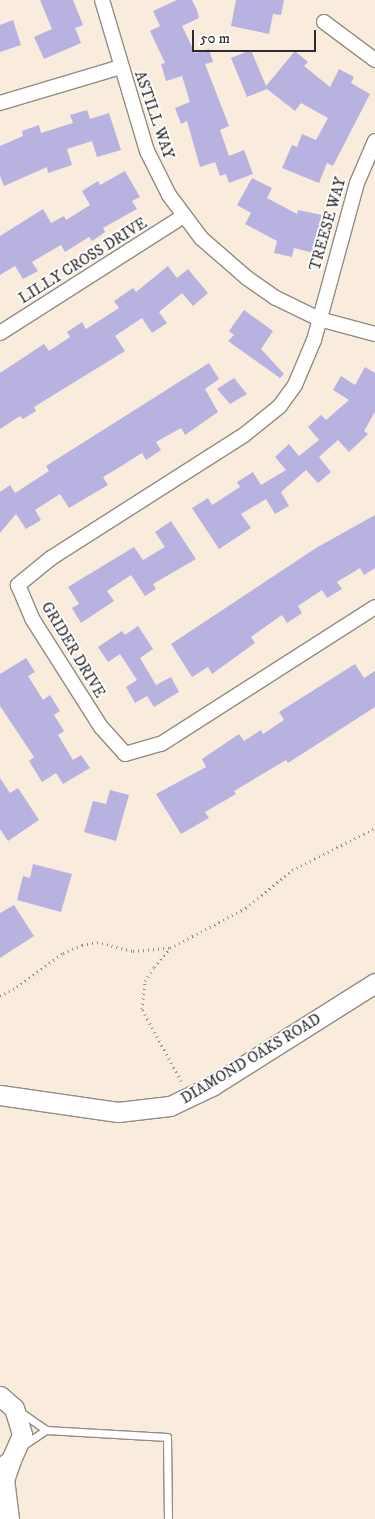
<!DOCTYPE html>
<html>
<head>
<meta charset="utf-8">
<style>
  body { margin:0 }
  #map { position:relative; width:375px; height:1519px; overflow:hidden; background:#f9ecdc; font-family:"IM FELL DW Pica",serif }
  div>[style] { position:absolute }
  .building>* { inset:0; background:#b8b2e1 }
  .path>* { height:3px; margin-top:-1.5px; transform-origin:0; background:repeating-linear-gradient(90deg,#928c84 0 1px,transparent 0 5px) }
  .roads { filter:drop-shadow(1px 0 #928c84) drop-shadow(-1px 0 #928c84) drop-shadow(0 1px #928c84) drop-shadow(0 -1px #928c84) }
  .lane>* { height:7px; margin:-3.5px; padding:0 3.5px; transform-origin:3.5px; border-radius:3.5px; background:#fff }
  .street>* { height:14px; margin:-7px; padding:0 7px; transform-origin:7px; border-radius:7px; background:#fff }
  .secondary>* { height:19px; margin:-9.5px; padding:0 9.5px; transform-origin:9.5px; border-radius:9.5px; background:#fff }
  span { translate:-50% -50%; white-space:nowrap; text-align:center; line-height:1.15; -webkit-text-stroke:4px #fff; paint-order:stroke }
  .street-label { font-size:15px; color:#2b2b2b }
  .scale { position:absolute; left:192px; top:30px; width:124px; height:22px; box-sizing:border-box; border:2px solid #2b2b2b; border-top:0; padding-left:6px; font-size:15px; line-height:18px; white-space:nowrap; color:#2b2b2b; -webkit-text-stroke:4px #fff; paint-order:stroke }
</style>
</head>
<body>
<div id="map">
  <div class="building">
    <div style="clip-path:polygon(40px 0,73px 0,83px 25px,75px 28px,81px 43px,44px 59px,34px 37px,52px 29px)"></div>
    <div style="clip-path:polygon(177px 0,192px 0,197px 10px,199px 18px,182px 26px,195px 53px,209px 49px,213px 62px,205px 64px,229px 126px,220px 130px,229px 156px,244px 150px,253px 174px,229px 183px,226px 174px,220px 176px,215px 162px,200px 167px,187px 121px,181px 124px,175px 108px,190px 102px,182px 76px,166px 81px,161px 64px,165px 63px,150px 31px,160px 26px,153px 11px)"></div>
    <div style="clip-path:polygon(236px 0,284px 0,281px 15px,273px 14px,269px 34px,231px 26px)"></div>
    <div style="clip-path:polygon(13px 20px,21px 45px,0 52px,0 25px)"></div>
    <div style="clip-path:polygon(251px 50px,266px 86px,295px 51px,308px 62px,304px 66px,330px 87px,339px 69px,354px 77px,351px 83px,370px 94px,333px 166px,327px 163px,319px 183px,282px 168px,292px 145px,297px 147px,302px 134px,316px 140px,328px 118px,301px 103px,295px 111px,267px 89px,247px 97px,231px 58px)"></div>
    <div style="clip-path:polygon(87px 110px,90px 119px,109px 113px,121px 150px,97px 157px,92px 141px,67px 149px,72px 165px,48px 173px,47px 167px,4px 186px,0 176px,0 146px,23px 136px,22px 131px,39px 125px,41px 133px,73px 123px,70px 115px)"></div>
    <div style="clip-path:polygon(125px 171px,140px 197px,132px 201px,137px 209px,103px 228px,105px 232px,92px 241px,89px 237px,65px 252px,61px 245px,32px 262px,38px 271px,23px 279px,15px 266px,0 275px,0 236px,43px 209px,51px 223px,64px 216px,66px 220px,90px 205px,82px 191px,98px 181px,100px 185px)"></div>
    <div style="clip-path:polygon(252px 178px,272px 188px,267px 198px,297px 214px,298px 210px,322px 215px,314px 253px,294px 248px,292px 257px,274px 253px,277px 241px,245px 224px,251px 213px,237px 205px)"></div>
    <div style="clip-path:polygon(168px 266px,177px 278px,188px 269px,208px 293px,193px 306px,182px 293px,159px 312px,167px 323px,152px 333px,142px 318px,115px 336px,125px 351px,34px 407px,36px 411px,23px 419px,20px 416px,0 429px,0 373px,44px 344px,49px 351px,70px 337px,67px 332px,82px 322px,86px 329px,119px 308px,114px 301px,133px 288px,136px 292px)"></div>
    <div style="clip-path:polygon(244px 310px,273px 331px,261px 349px,284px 374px,280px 378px,228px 341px,234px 335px,229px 331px)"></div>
    <div style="clip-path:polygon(209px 363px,219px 379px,205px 389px,218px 412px,185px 435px,181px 428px,156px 442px,161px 450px,146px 460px,142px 453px,115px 470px,103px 477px,108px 485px,69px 508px,60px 494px,35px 510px,41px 520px,26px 529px,16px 514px,0 533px,0 492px,10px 485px,15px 493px,49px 471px,46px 466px)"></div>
    <div style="clip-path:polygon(365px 367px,375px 373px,375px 412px,364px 431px,368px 434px,349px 452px,338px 440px,319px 457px,331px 472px,318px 483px,306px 470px,281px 492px,289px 506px,275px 514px,266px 499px,241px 514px,251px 528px,219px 549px,192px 508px,208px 498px,212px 505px,240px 487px,237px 482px,253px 472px,261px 485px,286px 470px,275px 457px,289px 444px,299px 456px,319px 440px,308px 427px,321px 415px,326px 420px,349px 400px,333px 390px,341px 376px,355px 385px)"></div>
    <div style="clip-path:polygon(234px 378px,247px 394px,230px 404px,217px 389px)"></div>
    <div style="clip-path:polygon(375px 515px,375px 568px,364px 575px,360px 568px,337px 582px,342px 589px,327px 598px,322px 590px,298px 606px,302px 613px,287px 623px,282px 615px,251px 637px,255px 643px,212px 674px,208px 667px,192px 677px,171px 644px,316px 548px)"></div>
    <div style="clip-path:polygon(171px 521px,196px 559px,153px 584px,156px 589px,145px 596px,131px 575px,107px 591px,114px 601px,81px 623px,72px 608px,79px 604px,68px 587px,134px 547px,143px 560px,165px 547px,155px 532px)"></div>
    <div style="clip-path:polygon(138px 626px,153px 649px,140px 658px,156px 685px,171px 677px,179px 692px,154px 707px,147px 696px,135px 703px,126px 687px,137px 680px,120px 654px,108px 662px,98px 647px,122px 631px,125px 635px)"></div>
    <div style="clip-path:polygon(26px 658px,35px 672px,28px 676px,43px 700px,50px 695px,60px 711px,54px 715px,64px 731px,58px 735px,73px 760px,81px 755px,90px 768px,63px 784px,56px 773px,42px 782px,29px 761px,34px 757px,0 706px,0 674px)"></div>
    <div style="clip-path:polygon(355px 664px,364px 678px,375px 671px,375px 707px,288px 763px,286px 760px,234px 791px,236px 794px,205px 812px,209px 818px,181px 834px,156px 794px,206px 767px,202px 759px,239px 734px,244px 741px,261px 730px,263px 734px,284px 720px,279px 712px)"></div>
    <div style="clip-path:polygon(0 778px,10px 793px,18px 788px,39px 820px,8px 841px,0 829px)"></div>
    <div style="clip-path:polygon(110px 790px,129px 795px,116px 841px,84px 832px,93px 801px,106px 804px)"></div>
    <div style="clip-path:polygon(33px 864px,72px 874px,61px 912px,17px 900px,23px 876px,30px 878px)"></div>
    <div style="clip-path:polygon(14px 905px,34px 936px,0 958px,0 913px)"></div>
  </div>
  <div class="path">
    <div style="left:0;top:996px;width:19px;rotate:-28deg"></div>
    <div style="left:17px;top:987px;width:57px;rotate:-36.5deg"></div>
    <div style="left:63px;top:953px;width:21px;rotate:-23deg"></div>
    <div style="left:82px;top:945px;width:15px;rotate:-11deg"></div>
    <div style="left:97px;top:942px;width:37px;rotate:14deg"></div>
    <div style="left:133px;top:951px;width:36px;rotate:-5deg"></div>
    <div style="left:181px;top:1081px;width:82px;rotate:-118.4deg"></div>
    <div style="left:142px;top:1009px;width:28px;rotate:-84deg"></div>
    <div style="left:145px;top:981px;width:17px;rotate:-57deg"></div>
    <div style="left:154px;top:967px;width:25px;rotate:-50deg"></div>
    <div style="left:170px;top:948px;width:86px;rotate:-27.8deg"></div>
    <div style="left:246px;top:908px;width:60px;rotate:-39.6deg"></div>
    <div style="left:292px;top:870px;width:93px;rotate:-26.8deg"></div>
  </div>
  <div class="roads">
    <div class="lane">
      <div style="left:19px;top:1411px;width:33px;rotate:35deg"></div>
      <div style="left:46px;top:1430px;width:121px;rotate:3.3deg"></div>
      <div style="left:167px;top:1437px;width:82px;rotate:89.3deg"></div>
      <div style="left:22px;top:1446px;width:29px;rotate:-34deg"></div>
    </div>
    <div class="street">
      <div style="left:102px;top:0;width:158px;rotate:73.4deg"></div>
      <div style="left:147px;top:151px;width:49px;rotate:63.4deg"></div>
      <div style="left:169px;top:195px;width:54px;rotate:53.3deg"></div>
      <div style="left:201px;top:238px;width:61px;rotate:41deg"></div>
      <div style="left:247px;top:278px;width:35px;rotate:35deg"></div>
      <div style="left:276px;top:298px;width:48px;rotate:26deg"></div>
      <div style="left:319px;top:319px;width:58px;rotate:15deg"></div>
      <div style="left:324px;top:22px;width:64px;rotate:36.7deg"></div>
      <div style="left:0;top:103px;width:126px;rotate:-16.6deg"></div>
      <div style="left:375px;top:141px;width:46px;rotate:113.2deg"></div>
      <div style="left:357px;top:183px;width:163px;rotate:105.3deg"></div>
      <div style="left:314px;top:340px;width:49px;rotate:112.9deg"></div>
      <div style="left:295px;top:385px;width:26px;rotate:126deg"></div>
      <div style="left:280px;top:406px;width:46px;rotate:141.1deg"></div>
      <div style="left:244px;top:435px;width:229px;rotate:147.5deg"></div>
      <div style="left:51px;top:558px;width:43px;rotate:140.7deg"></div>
      <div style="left:18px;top:585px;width:38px;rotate:67deg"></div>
      <div style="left:33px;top:620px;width:127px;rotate:57.6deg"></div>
      <div style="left:101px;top:727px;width:36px;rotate:48deg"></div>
      <div style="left:125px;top:754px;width:37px;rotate:-16deg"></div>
      <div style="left:161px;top:744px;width:254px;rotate:-32.6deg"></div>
      <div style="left:0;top:333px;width:218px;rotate:-32.5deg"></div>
    </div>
    <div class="secondary">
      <div style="left:0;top:1095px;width:119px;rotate:8.2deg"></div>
      <div style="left:118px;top:1112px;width:52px;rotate:-6.6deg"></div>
      <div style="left:170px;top:1106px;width:47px;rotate:-25.5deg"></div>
      <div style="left:212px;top:1086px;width:193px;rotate:-32.3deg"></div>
      <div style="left:0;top:1396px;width:18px;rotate:41deg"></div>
      <div style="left:14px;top:1408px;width:28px;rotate:73deg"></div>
      <div style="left:22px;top:1435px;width:27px;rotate:114deg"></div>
      <div style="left:11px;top:1460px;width:14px;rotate:141deg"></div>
      <div style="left:9px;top:1519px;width:39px;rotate:-97deg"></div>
      <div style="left:4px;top:1480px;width:21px;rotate:-71deg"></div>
    </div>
  </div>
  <div class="street-label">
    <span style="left:154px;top:115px;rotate:71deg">ASTILL WAY</span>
    <span style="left:328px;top:224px;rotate:-74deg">TREESE WAY</span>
    <span style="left:83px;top:261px;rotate:-32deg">LILLY CROSS DRIVE</span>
    <span style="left:73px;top:650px;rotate:59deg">GRIDER DRIVE</span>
    <span style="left:251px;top:1059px;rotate:-31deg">DIAMOND OAKS ROAD</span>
  </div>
  <div class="scale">50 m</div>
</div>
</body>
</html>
